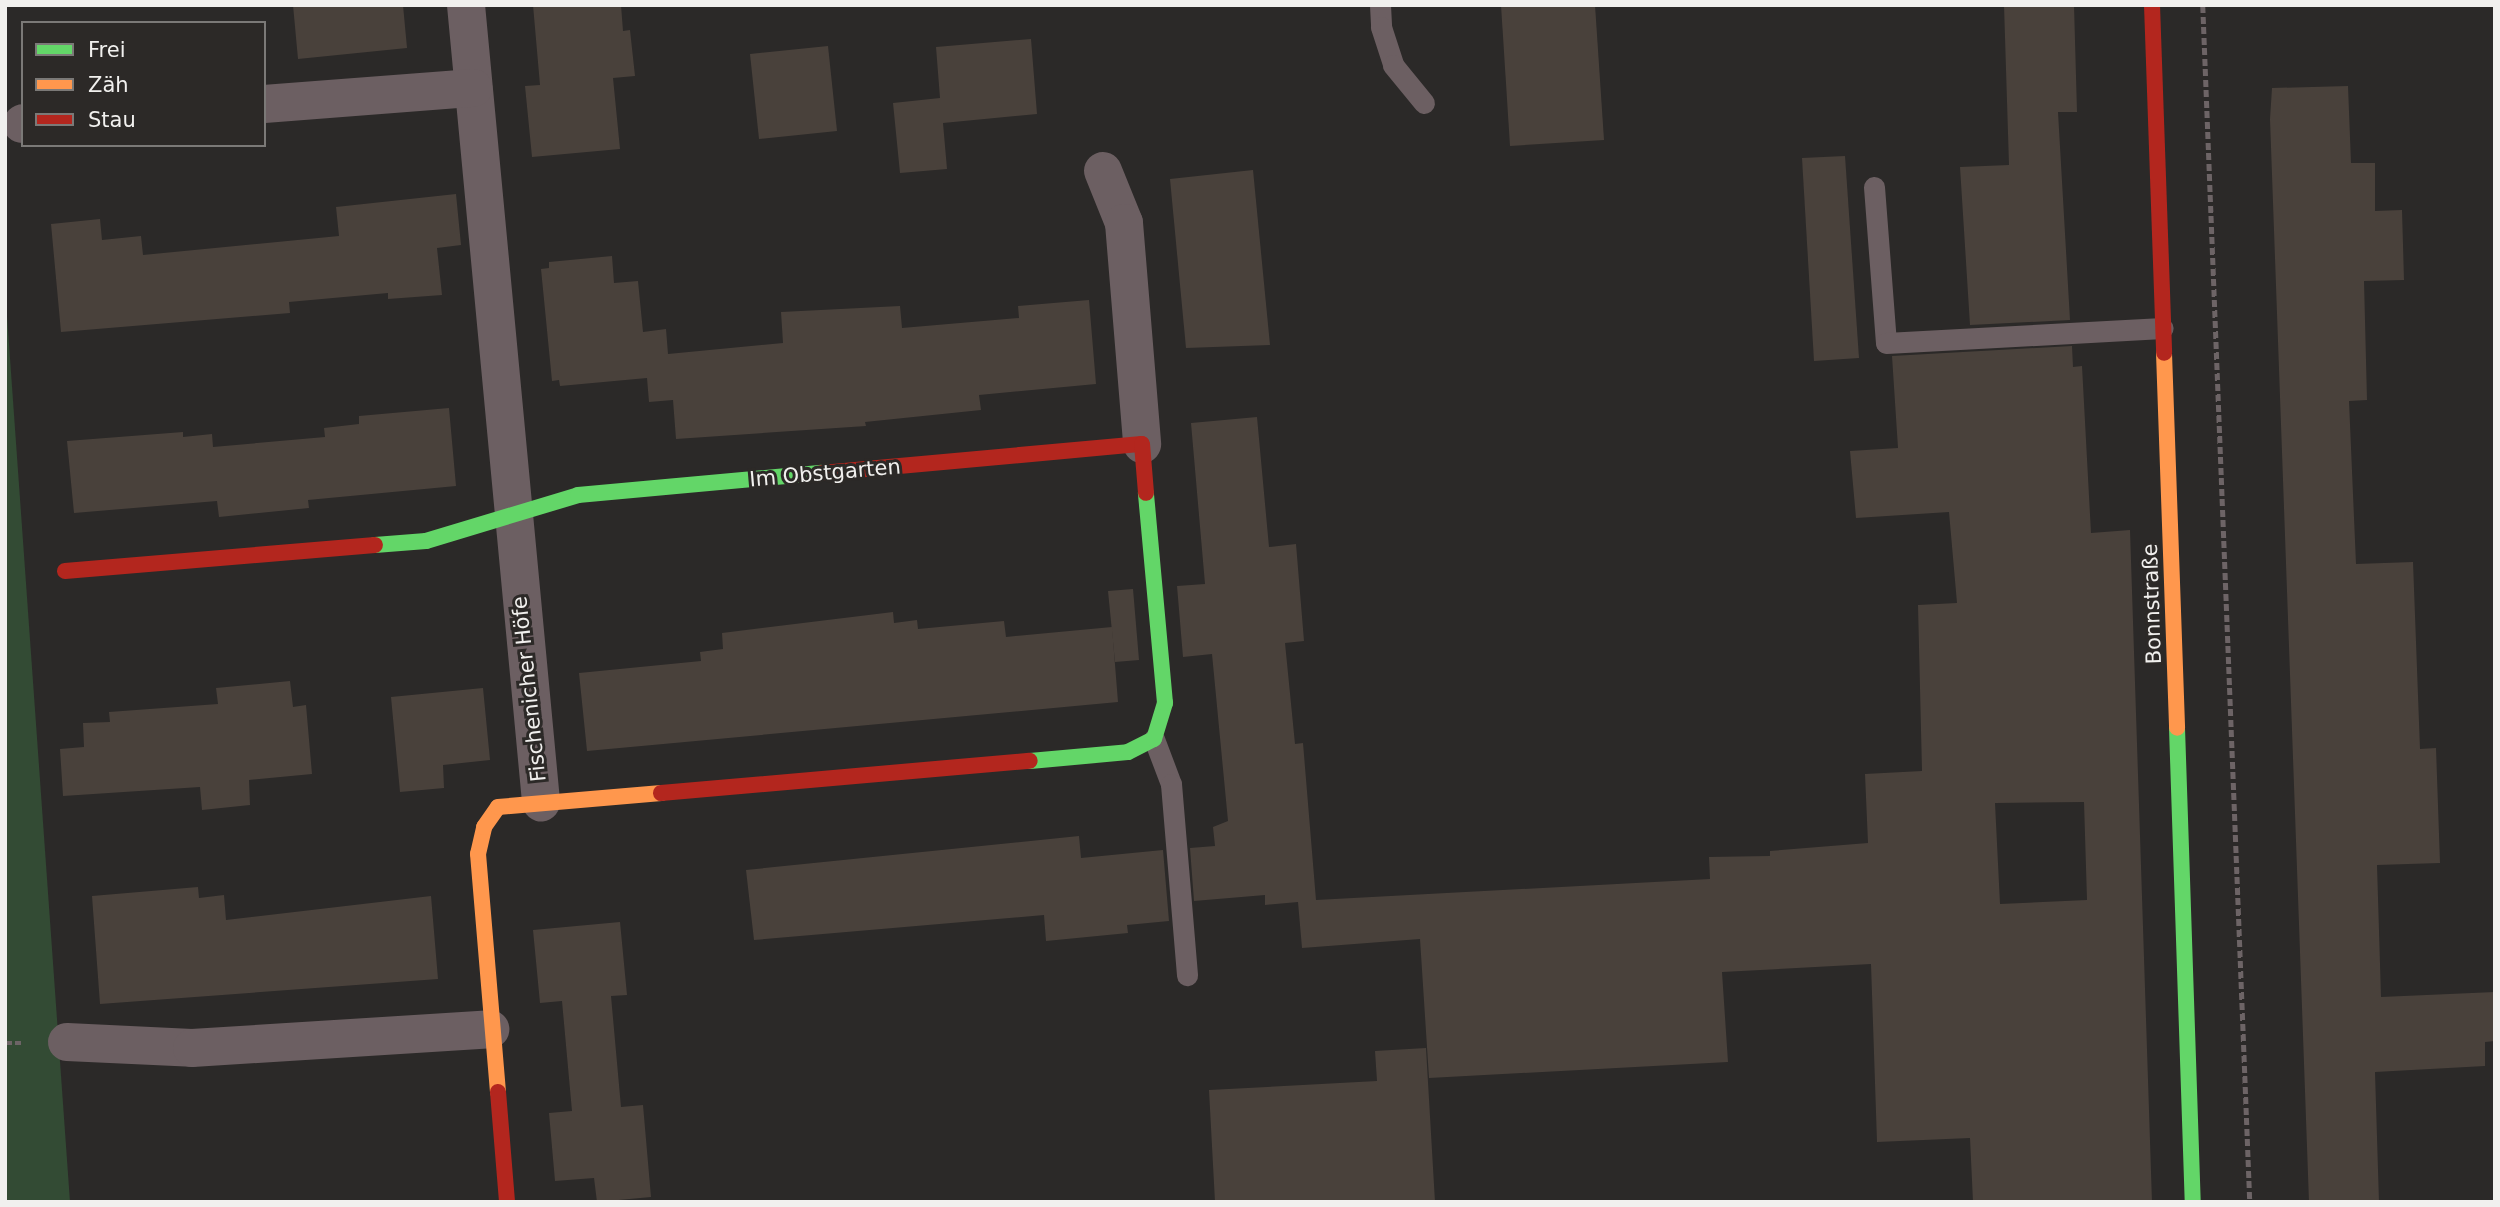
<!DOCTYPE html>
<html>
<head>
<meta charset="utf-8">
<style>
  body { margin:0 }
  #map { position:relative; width:2500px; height:1207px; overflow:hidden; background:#2b2928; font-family:"DejaVu Sans",sans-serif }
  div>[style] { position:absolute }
  .green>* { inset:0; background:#334b34 }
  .building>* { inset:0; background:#49413b }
  .path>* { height:4.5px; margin-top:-2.25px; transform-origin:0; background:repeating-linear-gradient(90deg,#6d6466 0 7px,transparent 0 10.5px) }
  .lane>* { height:21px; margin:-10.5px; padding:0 10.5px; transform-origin:10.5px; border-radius:10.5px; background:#6c5f62 }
  .street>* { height:38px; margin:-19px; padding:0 19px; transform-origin:19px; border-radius:19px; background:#6c5f62 }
  .fast>* { height:16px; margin:-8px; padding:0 8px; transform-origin:8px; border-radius:8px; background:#63d668 }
  .slow>* { height:16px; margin:-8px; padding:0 8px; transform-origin:8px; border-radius:8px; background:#ff974d }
  .jam>* { height:16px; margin:-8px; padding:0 8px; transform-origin:8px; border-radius:8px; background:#b3261e }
  span { translate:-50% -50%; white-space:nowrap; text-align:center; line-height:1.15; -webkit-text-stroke:6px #2c2927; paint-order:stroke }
  .street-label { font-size:21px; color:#f1f0ee }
  .frame { position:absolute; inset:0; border:7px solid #f1f0ee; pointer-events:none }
  .legend { position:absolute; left:21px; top:21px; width:245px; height:126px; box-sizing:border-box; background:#2c2927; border:2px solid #7b7977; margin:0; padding:9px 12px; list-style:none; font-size:21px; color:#f1f0ee }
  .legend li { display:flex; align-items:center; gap:14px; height:35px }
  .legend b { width:35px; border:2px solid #7b7977 }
</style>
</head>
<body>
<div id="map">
  <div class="green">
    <div style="clip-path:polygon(5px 288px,70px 1202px,5px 1202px)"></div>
  </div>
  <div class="building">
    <div style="clip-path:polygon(293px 5px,403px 5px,407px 48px,298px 59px)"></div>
    <div style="clip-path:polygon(533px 5px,621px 5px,623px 31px,630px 30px,635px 76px,613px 78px,620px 149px,532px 157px,525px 86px,540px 85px)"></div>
    <div style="clip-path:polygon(1501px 5px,1595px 5px,1604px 140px,1510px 146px)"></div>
    <div style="clip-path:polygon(2004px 5px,2074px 5px,2077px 112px,2058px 112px,2070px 320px,1970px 325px,1960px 167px,2009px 165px)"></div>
    <div style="clip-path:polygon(1031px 39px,1037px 114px,943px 123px,947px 169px,900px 173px,893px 103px,940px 98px,936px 47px)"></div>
    <div style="clip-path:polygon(828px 46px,837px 131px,759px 139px,750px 54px)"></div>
    <div style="clip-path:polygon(2348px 86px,2351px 163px,2375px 163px,2375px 211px,2402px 210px,2404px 280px,2364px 281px,2367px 400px,2349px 401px,2356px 564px,2413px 562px,2420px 749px,2436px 748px,2440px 863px,2377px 865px,2381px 997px,2495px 992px,2495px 1041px,2485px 1042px,2485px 1066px,2375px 1072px,2379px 1202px,2309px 1202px,2270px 119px,2272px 88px)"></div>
    <div style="clip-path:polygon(1845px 156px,1859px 358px,1814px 361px,1802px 158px)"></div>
    <div style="clip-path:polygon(1253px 170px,1270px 345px,1186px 348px,1170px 179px)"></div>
    <div style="clip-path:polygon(456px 194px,461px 245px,437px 248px,442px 295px,388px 299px,388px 293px,289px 302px,290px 313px,61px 332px,51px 224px,100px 219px,102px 240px,141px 236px,143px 255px,339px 236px,336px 207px)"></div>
    <div style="clip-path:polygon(612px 256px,614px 283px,638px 281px,643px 332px,666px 329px,668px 354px,783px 343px,781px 312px,900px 306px,902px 328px,1019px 318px,1018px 306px,1089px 300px,1096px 384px,979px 395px,981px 410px,865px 422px,866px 426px,676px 439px,673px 400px,649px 402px,647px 378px,560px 386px,559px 380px,552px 381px,541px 269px,549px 268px,549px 262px)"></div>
    <div style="clip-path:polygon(evenodd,2072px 346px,2073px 367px,2082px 366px,2091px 533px,2130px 530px,2152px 1202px,1973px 1202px,1970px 1138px,1877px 1142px,1871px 964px,1722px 972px,1728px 1062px,1429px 1078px,1420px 939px,1302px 948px,1298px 902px,1265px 905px,1265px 895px,1194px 901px,1190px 848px,1215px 846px,1213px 827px,1228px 821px,1212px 654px,1183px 657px,1177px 586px,1205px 584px,1191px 423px,1257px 417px,1269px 547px,1296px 544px,1304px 641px,1285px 643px,1295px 744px,1303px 743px,1316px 900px,1710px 879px,1709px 857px,1770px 856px,1770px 851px,1868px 843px,1865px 774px,1922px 771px,1918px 605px,1957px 603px,1949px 512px,1856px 518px,1850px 451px,1898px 448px,1892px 356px,2072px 346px,2084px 802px,2087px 900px,2000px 904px,1995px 803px,2084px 802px)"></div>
    <div style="clip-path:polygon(449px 408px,456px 486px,308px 500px,309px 508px,219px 517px,217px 501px,74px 513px,67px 441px,183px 432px,183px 437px,212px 434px,213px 447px,325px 437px,324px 428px,359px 424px,359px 416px)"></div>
    <div style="clip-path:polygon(1133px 589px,1139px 660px,1115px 662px,1108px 591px)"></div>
    <div style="clip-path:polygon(893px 612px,894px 623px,917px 620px,918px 629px,1004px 621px,1006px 637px,1112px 627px,1118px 702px,587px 751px,579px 673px,701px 661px,700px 652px,723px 649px,722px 633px)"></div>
    <div style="clip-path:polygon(290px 681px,293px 707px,306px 705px,312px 774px,249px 780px,250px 805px,202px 810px,200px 787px,63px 796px,60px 749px,84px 747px,83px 723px,110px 722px,109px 712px,218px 704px,216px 688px)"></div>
    <div style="clip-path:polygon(483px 688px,490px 760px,443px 765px,444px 788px,400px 792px,391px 697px)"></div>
    <div style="clip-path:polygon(1079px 836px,1081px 858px,1163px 850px,1169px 921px,1127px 925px,1128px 933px,1046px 941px,1044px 915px,754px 940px,746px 870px)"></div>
    <div style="clip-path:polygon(198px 887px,199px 898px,224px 895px,226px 920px,431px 896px,438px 979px,100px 1004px,92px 896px)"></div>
    <div style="clip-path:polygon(620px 922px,627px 995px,611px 996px,621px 1107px,643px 1105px,651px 1197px,597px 1202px,594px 1178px,555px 1181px,549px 1113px,572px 1111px,562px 1001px,540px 1003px,533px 930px)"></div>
    <div style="clip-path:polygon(1426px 1048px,1435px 1202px,1215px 1202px,1209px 1090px,1377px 1081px,1375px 1051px)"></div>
  </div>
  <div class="path">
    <div style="left:2203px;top:6px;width:1197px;rotate:87.75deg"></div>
    <div style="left:5px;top:1043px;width:16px"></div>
  </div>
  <div class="lane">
    <div style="left:1380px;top:5px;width:22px;rotate:87deg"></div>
    <div style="left:1381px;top:27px;width:40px;rotate:72deg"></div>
    <div style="left:1393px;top:65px;width:49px;rotate:50.8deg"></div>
    <div style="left:1874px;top:187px;width:156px;rotate:85.6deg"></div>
    <div style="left:1886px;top:343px;width:277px;rotate:-3.1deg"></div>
    <div style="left:1154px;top:739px;width:48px;rotate:69.3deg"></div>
    <div style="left:1171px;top:784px;width:192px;rotate:85.2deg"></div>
  </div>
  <div class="street">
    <div style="left:466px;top:5px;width:801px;rotate:84.62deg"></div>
    <div style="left:264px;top:104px;width:210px;rotate:-4.4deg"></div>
    <div style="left:22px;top:124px;width:1px;rotate:-45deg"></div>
    <div style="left:1103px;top:171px;width:56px;rotate:68deg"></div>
    <div style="left:1124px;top:223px;width:222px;rotate:85.3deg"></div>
    <div style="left:67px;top:1042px;width:125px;rotate:2.7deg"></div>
    <div style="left:192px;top:1048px;width:299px;rotate:-3.6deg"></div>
  </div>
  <div class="fast">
    <div style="left:375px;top:545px;width:51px;rotate:-4.5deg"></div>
    <div style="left:426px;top:541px;width:159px;rotate:-16.8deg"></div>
    <div style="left:578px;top:495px;width:245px;rotate:-5.2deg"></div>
    <div style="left:2177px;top:728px;width:474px;rotate:88.1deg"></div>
    <div style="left:1030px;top:761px;width:98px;rotate:-5.2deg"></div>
    <div style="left:1128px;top:752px;width:29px;rotate:-27deg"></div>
    <div style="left:1154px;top:739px;width:38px;rotate:-73deg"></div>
    <div style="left:1165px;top:703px;width:211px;rotate:-95.2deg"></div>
  </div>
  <div class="slow">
    <div style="left:2164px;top:353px;width:375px;rotate:88deg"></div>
    <div style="left:498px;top:1092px;width:239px;rotate:-94.8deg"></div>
    <div style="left:478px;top:854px;width:28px;rotate:-77deg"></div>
    <div style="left:484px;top:827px;width:24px;rotate:-55deg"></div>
    <div style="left:498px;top:807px;width:164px;rotate:-4.9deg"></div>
  </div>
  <div class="jam">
    <div style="left:2152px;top:5px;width:348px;rotate:88deg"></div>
    <div style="left:822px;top:473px;width:321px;rotate:-5.2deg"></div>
    <div style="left:1142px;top:444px;width:49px;rotate:85.3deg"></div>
    <div style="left:65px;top:571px;width:311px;rotate:-4.8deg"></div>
    <div style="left:661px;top:793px;width:370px;rotate:-5deg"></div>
    <div style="left:498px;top:1092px;width:110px;rotate:85.3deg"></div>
  </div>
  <div class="street-label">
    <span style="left:825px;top:473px;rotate:-5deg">Im Obstgarten</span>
    <span style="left:2152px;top:604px;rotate:-92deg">Bonnstraße</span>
    <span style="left:529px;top:689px;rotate:-96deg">Fischenicher Höfe</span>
  </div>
  <div class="frame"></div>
  <ul class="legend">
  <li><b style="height:9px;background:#63d668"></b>Frei</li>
  <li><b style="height:9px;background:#ff974d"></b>Zäh</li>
  <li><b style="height:9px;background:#b3261e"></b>Stau</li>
  </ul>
</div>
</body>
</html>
